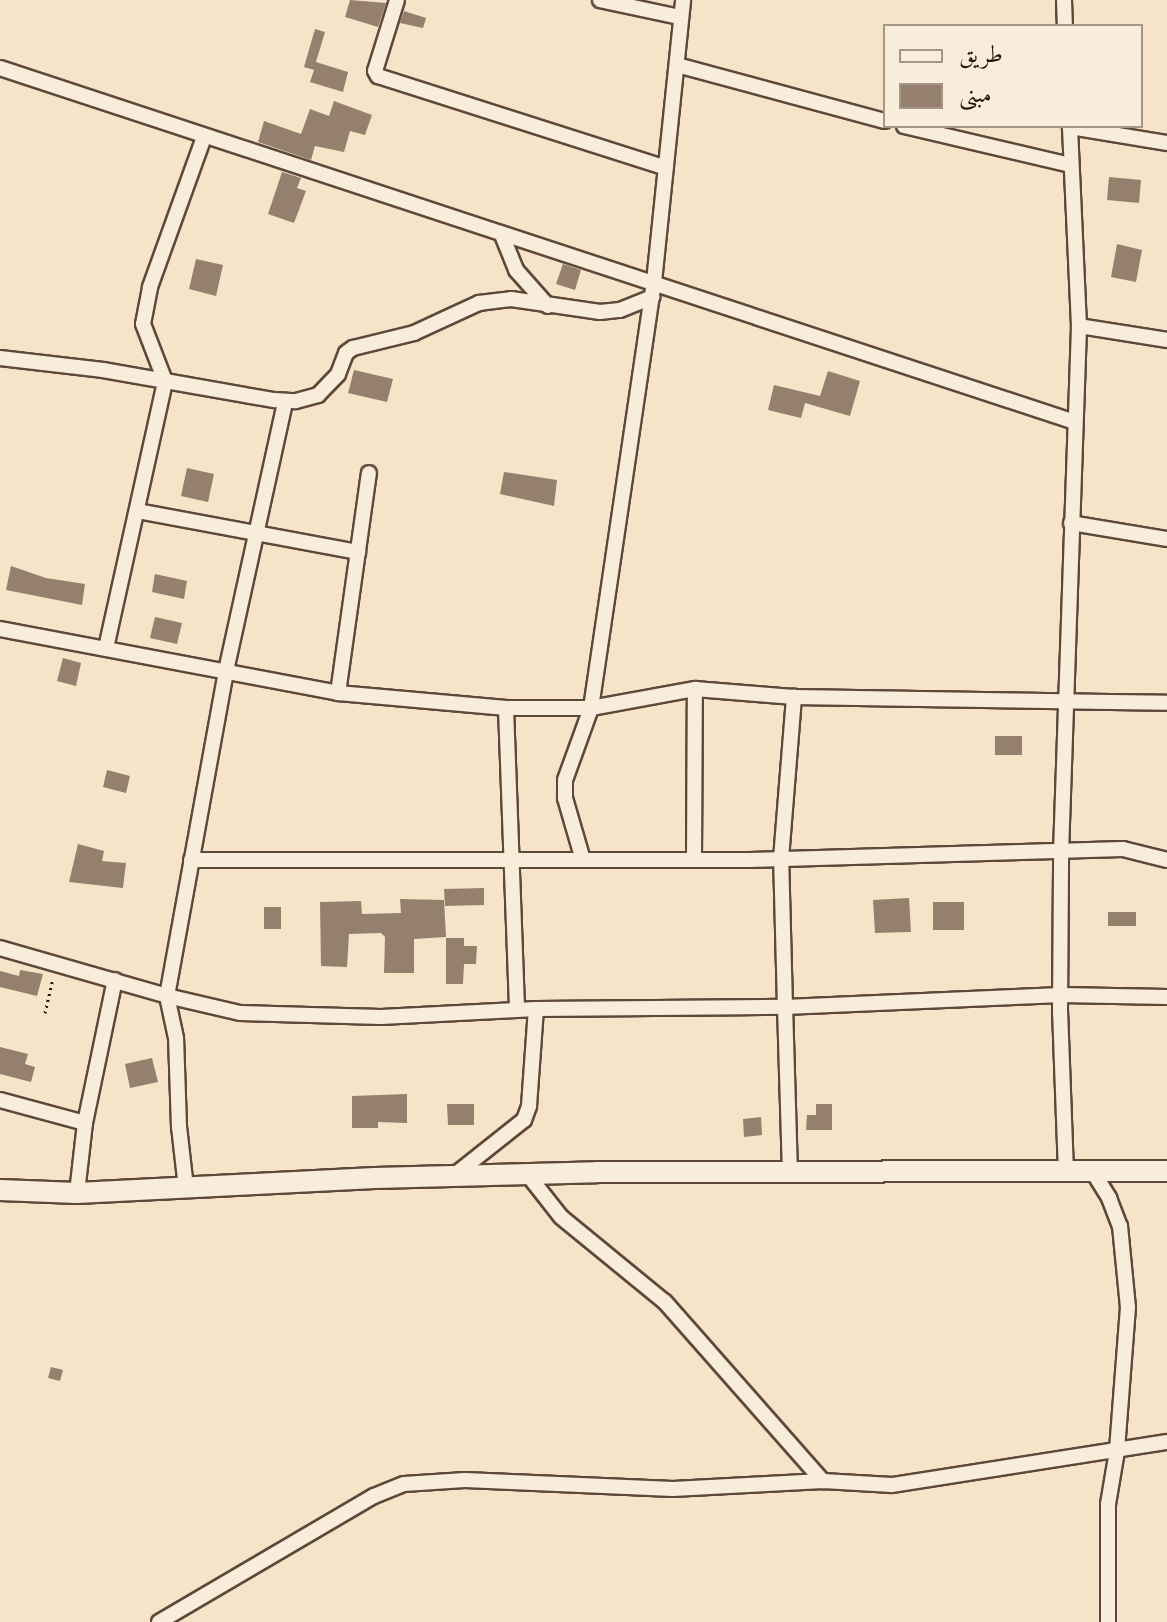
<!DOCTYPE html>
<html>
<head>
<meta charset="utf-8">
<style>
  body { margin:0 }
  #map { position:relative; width:1167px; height:1622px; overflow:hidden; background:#f5e4c8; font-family:"IM FELL English",Amiri,serif }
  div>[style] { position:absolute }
  .building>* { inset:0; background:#94806d }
  .path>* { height:3px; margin-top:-1.5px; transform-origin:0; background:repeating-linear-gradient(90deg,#2b140b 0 2px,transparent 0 6px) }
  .roads { filter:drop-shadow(2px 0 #5e483a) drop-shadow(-2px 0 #5e483a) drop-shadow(0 2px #5e483a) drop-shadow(0 -2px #5e483a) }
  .street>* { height:14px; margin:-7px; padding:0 7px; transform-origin:7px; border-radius:7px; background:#f8eddb }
  .secondary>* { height:20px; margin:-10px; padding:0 10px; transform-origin:10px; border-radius:10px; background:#f8eddb }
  span { translate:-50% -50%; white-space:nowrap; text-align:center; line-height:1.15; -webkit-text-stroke:6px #f8eddb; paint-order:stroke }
  .legend { position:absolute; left:883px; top:24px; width:260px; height:104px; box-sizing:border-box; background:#f8eddb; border:2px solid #a69688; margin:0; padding:10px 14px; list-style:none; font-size:24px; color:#2b140b }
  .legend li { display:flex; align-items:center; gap:16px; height:40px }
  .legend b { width:40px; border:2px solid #a69688 }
</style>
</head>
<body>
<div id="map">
  <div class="building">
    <div style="clip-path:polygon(350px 0,386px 3px,378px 27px,345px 17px)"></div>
    <div style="clip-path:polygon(404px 11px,426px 18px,423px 28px,400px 23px)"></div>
    <div style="clip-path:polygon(315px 29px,325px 32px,316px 62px,348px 72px,343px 92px,310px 82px,314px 70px,304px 67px)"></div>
    <div style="clip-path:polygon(334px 101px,372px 115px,365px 135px,350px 131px,344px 152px,315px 146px,311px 160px,258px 142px,264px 121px,301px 134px,310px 109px,329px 116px)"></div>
    <div style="clip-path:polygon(282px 172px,301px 178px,297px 188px,306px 191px,294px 223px,268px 214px)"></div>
    <div style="clip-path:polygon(1109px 177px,1141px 180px,1139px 203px,1107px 200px)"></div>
    <div style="clip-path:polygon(1117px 244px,1142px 250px,1136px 282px,1111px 277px)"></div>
    <div style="clip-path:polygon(196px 259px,223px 265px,216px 296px,189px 289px)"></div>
    <div style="clip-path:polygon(563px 264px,581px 270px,575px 290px,556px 284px)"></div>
    <div style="clip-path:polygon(354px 370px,393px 379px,387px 402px,348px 393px)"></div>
    <div style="clip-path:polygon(828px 371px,860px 381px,850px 416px,805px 403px,801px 418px,768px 410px,774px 385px,820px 396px)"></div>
    <div style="clip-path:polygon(187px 468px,214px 474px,208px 502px,181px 496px)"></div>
    <div style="clip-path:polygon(504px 472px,557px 480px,554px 506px,500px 494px)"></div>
    <div style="clip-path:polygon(11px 566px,46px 578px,85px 584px,82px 605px,6px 590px)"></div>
    <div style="clip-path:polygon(155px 574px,187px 581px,184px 599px,152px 592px)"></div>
    <div style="clip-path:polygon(155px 617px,182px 623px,177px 644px,150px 638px)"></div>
    <div style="clip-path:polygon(63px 658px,81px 663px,76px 686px,57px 681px)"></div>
    <div style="clip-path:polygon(995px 736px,1022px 736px,1022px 755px,995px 755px)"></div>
    <div style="clip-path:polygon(107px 770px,130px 776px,126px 793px,103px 787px)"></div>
    <div style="clip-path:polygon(78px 844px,104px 851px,102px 861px,126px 863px,123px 888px,69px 882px)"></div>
    <div style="clip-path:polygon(484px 888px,484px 905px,445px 906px,444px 889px)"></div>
    <div style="clip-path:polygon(909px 898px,911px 932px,875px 933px,873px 900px)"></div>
    <div style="clip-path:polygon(400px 899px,444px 900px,446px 937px,414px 939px,414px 973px,384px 973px,385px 937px,381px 933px,349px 934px,347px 967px,321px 966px,320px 902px,361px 901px,362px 914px,401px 913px)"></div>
    <div style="clip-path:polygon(933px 902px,964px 902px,964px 930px,933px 930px)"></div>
    <div style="clip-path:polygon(264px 907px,281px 907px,281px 929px,264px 929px)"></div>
    <div style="clip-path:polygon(1108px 912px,1136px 912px,1136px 926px,1108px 926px)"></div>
    <div style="clip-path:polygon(446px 938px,464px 938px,464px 946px,477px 946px,476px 964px,464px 964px,463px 984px,446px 984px)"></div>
    <div style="clip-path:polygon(20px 970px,43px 974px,37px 996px,0 987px,0 971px,19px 976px)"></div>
    <div style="clip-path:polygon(0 1047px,28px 1054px,25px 1064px,35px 1067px,31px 1082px,0 1074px)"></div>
    <div style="clip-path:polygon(152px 1058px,158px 1082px,130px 1088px,125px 1064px)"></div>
    <div style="clip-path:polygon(407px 1094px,407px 1123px,378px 1122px,378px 1128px,352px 1128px,352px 1096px)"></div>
    <div style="clip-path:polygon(447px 1104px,474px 1104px,474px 1125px,448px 1125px)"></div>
    <div style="clip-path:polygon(816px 1104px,832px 1104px,832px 1130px,806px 1130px,807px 1115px,816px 1115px)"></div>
    <div style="clip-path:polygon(761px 1117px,762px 1135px,744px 1137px,743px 1119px)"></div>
    <div style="clip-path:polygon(51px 1367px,63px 1370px,60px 1381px,48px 1378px)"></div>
  </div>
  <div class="path">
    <div style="left:45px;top:1013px;width:35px;rotate:-77deg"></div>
  </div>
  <div class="roads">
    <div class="street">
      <div style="left:397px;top:0;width:74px;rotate:107.2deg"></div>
      <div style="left:375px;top:71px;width:6px;rotate:59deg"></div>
      <div style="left:378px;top:76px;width:302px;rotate:17.7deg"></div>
      <div style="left:600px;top:0;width:81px;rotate:12.1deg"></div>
      <div style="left:1064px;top:0;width:26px;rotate:88deg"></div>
      <div style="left:677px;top:65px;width:215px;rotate:15.1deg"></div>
      <div style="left:0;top:68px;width:1132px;rotate:18.23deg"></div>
      <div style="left:904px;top:126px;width:171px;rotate:13.2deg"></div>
      <div style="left:1070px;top:127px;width:98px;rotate:9.4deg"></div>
      <div style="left:502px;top:235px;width:38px;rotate:68deg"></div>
      <div style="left:516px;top:270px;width:48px;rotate:48.4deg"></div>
      <div style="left:1079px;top:326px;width:89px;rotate:9deg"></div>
      <div style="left:0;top:358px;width:104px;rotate:6.6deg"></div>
      <div style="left:103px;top:370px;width:174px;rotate:10deg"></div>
      <div style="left:274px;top:400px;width:22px;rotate:3deg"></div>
      <div style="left:296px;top:401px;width:23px;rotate:-15deg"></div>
      <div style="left:318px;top:395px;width:29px;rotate:-46deg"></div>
      <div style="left:338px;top:374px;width:22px;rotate:-69deg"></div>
      <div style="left:346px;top:353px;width:9px;rotate:-36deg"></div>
      <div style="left:353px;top:348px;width:63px;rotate:-13.8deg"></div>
      <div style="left:414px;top:333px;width:72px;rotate:-24.8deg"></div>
      <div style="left:479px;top:303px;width:32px;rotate:-7deg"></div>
      <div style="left:511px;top:299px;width:90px;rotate:8.3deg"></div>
      <div style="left:600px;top:312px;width:20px;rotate:-6deg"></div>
      <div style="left:620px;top:310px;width:35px;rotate:-22deg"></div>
      <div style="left:137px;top:511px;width:225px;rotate:10.5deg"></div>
      <div style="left:1071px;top:523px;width:97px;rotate:9.5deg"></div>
      <div style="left:0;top:629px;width:344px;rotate:10.7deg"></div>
      <div style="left:338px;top:693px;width:169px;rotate:5.1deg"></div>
      <div style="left:506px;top:708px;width:85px"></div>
      <div style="left:591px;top:708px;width:431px;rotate:-81.6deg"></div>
      <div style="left:654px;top:282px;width:283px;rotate:-84.1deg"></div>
      <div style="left:106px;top:648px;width:273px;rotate:-77.5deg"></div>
      <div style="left:165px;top:381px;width:61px;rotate:-111.1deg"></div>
      <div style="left:143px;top:324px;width:38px;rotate:-79deg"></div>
      <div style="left:150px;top:287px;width:159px;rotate:-70.2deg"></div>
      <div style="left:338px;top:693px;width:222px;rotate:-82deg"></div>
      <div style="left:506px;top:708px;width:302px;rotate:87.9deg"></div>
      <div style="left:694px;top:858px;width:169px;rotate:-89.7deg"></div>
      <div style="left:191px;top:860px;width:559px"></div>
      <div style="left:750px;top:860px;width:373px;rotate:-1.7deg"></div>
      <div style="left:1123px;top:849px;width:45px;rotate:14deg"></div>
      <div style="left:583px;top:860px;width:65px;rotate:-106.2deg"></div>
      <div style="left:565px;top:798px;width:18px;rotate:-90deg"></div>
      <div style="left:565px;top:780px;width:77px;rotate:-70.1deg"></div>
      <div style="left:591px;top:708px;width:106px;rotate:-10.4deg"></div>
      <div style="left:695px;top:689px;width:99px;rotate:4.6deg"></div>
      <div style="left:794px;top:697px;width:373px;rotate:0.9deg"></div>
      <div style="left:0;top:948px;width:174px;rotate:16deg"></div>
      <div style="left:167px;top:996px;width:330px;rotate:-79.7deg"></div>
      <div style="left:226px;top:671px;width:275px;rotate:-77.6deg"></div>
      <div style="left:0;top:1100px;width:88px;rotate:15.1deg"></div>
      <div style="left:1093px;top:1172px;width:31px;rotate:58deg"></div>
      <div style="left:1109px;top:1198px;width:30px;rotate:69deg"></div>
      <div style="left:1120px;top:1226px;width:81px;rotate:84.4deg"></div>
      <div style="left:1128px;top:1307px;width:144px;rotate:94.4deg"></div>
      <div style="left:1117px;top:1451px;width:54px;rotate:99.6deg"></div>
      <div style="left:1108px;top:1504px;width:118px;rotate:90deg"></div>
      <div style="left:1066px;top:1173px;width:161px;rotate:-92.1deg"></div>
      <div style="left:1060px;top:1012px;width:159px;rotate:-89.6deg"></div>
      <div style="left:1061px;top:853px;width:527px;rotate:-88.04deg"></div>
      <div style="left:1079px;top:326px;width:200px;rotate:-92.6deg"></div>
      <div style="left:790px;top:1174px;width:167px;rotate:-91.7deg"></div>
      <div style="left:785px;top:1007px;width:276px;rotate:-2.5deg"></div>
      <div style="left:1061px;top:995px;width:106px;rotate:1.1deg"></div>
      <div style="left:528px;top:1175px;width:53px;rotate:51.8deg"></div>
      <div style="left:561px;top:1217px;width:134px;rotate:39.3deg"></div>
      <div style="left:665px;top:1302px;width:239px;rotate:48.6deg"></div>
      <div style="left:452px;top:1177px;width:92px;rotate:-38.4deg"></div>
      <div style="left:524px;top:1120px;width:15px;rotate:-70deg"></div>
      <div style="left:529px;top:1106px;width:97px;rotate:-85.9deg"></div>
      <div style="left:186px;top:1188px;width:61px;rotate:-96.5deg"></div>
      <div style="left:179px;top:1127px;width:89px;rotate:-91.9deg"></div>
      <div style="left:176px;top:1038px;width:43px;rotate:-102.1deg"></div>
      <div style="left:167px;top:996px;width:75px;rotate:13.1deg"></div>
      <div style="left:240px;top:1013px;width:141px;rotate:1.6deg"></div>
      <div style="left:381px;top:1017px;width:155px;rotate:-3deg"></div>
      <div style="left:536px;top:1009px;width:249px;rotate:-0.5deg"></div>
      <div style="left:785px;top:1007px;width:148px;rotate:-91.5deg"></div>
      <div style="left:781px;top:859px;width:163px;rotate:-85.4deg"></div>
      <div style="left:77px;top:1193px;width:70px;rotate:-83.5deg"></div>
      <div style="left:85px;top:1123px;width:146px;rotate:-78.2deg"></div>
      <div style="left:159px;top:1622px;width:249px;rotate:-30.4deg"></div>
      <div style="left:374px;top:1496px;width:32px;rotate:-22deg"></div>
      <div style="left:404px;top:1484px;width:61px;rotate:-3.8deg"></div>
      <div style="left:465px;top:1480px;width:208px;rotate:2.5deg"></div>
      <div style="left:673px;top:1489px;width:150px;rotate:-3.1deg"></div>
      <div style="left:823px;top:1481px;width:69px;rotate:3.3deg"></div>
      <div style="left:892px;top:1485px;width:278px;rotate:-8.9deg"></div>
    </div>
    <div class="secondary">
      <div style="left:0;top:1190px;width:77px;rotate:2.2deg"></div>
      <div style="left:77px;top:1193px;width:298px;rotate:-2.9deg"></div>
      <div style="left:375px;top:1178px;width:222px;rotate:-1.5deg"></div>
      <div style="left:597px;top:1172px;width:570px;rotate:-0.1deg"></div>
    </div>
  </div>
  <ul class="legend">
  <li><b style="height:10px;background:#f8eddb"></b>طريق</li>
  <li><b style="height:22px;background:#94806d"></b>مبنى</li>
  </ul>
</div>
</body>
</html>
